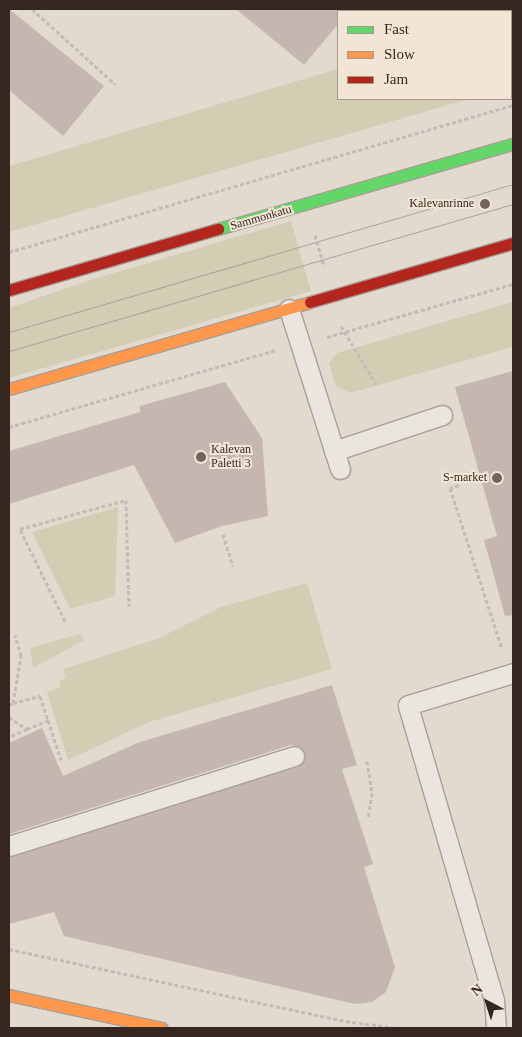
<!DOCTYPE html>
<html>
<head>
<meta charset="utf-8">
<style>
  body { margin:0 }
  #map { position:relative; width:522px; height:1037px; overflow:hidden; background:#e2d9cf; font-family:Georgia,serif }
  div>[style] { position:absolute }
  .green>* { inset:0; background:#d3cdb3 }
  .building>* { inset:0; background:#c5b7b0 }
  .path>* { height:3px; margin-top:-1.5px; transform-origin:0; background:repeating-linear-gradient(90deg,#c3bcb6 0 4px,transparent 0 6.5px) }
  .roads { filter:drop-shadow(1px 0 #a79f97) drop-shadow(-1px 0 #a79f97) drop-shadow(0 1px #a79f97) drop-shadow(0 -1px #a79f97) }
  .lane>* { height:19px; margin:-9.5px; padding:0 9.5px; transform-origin:9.5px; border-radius:9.5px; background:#eae5df }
  .fast>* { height:11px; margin:-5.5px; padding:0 5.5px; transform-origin:5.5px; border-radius:5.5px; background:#63d668 }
  .slow>* { height:11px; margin:-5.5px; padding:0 5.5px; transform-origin:5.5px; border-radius:5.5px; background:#ff974d }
  .jam>* { height:11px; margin:-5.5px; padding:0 5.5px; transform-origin:5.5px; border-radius:5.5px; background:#b3261e }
  .tram>* { height:1px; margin:-0.5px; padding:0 0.5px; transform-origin:0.5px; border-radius:0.5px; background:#aaa49f }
  .dots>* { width:14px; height:14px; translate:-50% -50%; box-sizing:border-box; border:2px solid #f2e5d6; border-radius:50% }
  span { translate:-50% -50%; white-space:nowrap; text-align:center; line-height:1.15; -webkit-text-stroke:4px #f2e5d6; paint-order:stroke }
  .poi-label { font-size:12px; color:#352720 }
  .right { translate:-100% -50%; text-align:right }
  .left { translate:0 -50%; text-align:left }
  .street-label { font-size:12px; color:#352720 }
  .frame { position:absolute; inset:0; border:10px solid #352720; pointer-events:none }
  .legend { position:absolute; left:337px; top:10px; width:175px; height:90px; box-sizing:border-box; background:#f2e5d6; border:1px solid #a6998d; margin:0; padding:6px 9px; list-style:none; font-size:15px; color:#352720 }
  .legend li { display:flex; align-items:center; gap:10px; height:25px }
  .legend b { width:25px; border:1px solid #a6998d }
  .north { position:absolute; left:462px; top:977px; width:50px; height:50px; -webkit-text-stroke:4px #f2e5d6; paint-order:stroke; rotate:320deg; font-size:14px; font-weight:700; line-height:20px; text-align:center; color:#352720 }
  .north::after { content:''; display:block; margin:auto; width:18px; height:22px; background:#352720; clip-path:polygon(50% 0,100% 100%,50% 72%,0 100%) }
</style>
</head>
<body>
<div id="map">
  <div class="green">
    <div style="clip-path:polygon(513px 18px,513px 86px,511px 87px,511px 19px)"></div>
    <div style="clip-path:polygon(338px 69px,338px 99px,469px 99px,9px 232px,9px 166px)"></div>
    <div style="clip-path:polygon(291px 221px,311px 291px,9px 378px,9px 308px,90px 280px)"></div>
    <div style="clip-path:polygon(513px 302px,513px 347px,350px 393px,336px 386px,329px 363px,337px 353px)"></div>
    <div style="clip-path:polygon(118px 507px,115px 596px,70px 609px,32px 532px)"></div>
    <div style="clip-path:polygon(307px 583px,332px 669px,149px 722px,68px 760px,47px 692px,61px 687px,59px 681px,66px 678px,63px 669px,157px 639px,221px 607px)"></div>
    <div style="clip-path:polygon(80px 634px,84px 640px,33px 668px,30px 648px)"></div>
  </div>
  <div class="building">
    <div style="clip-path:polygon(9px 9px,104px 86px,63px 136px,9px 90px)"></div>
    <div style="clip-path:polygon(236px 9px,351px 9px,338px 11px,338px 24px,304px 65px)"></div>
    <div style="clip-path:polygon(513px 371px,513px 615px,505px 616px,484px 540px,497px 536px,455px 387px)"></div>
    <div style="clip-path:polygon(225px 382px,262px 438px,268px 516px,222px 526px,175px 543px,134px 465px,9px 504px,9px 451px,140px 412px,140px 406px)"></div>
    <div style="clip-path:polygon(332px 685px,357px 765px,342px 769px,373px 864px,364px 867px,395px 967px,386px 992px,372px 1002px,355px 1004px,64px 936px,54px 912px,9px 924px,9px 857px,297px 767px,305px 758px,301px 747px,291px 745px,9px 834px,9px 743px,42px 728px,63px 776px,140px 742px)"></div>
  </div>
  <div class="path">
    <div style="left:32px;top:9px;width:112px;rotate:42.1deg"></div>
    <div style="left:355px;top:9px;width:4px;rotate:34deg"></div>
    <div style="left:315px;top:235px;width:33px;rotate:74deg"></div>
    <div style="left:9px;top:252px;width:525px;rotate:-16.26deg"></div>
    <div style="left:341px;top:326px;width:68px;rotate:58.9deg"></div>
    <div style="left:327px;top:337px;width:193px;rotate:-15.9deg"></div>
    <div style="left:9px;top:427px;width:277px;rotate:-16.1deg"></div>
    <div style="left:459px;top:485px;width:9px;rotate:162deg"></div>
    <div style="left:450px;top:488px;width:169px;rotate:72.1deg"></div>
    <div style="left:223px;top:534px;width:34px;rotate:73deg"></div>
    <div style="left:65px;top:621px;width:102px;rotate:-116.1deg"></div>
    <div style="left:20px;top:529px;width:110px;rotate:-15.3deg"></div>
    <div style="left:126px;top:500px;width:106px;rotate:88.4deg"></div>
    <div style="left:13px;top:703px;width:28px;rotate:-15deg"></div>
    <div style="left:40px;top:696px;width:25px;rotate:72deg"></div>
    <div style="left:9px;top:705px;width:4px;rotate:-27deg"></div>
    <div style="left:13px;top:703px;width:48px;rotate:-80.3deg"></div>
    <div style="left:21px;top:656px;width:22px;rotate:-106deg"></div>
    <div style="left:9px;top:717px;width:22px;rotate:34deg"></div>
    <div style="left:27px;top:729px;width:20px;rotate:156deg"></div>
    <div style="left:27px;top:729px;width:23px;rotate:-23deg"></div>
    <div style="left:48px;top:720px;width:42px;rotate:72deg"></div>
    <div style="left:367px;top:761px;width:32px;rotate:81deg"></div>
    <div style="left:372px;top:793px;width:25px;rotate:99deg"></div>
    <div style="left:9px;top:949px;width:345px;rotate:12.1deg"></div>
    <div style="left:346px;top:1021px;width:51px;rotate:7.8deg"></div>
  </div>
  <div class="roads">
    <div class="lane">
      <div style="left:289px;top:309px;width:168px;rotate:72.3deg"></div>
      <div style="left:334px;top:451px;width:114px;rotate:-18.4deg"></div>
      <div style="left:9px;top:846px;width:299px;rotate:-17.5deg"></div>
      <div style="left:496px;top:1028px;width:28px;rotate:-94deg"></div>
      <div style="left:494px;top:1000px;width:307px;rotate:-106.3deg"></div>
      <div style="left:408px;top:705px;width:110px;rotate:-16.9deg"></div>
    </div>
    <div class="fast">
      <div style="left:218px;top:229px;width:307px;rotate:-16.1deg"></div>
    </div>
    <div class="slow">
      <div style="left:9px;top:389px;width:313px;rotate:-16.1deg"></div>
      <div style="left:9px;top:995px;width:156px;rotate:12.2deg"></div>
    </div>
    <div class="jam">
      <div style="left:9px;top:290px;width:218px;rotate:-16.3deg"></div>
      <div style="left:310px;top:302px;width:211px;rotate:-16.2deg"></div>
    </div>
  </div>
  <div class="tram">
    <div style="left:9px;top:332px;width:525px;rotate:-16.36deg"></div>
    <div style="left:9px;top:351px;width:525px;rotate:-16.26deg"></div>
  </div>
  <div class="dots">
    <div style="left:485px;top:204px;background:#72655d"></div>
    <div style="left:201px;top:457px;background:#72655d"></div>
    <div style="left:497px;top:478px;background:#72655d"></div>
  </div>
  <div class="poi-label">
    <span class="right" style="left:474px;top:204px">Kalevanrinne</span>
    <span class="left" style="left:211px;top:457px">Kalevan<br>Paletti 3</span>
    <span class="right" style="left:487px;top:478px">S-market</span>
  </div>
  <div class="street-label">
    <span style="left:261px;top:218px;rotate:-16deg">Sammonkatu</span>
  </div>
  <div class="frame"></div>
  <ul class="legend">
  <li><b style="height:6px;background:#63d668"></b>Fast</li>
  <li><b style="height:6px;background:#ff974d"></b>Slow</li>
  <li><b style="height:6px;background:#b3261e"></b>Jam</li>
  </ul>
  <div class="north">N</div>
</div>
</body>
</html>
